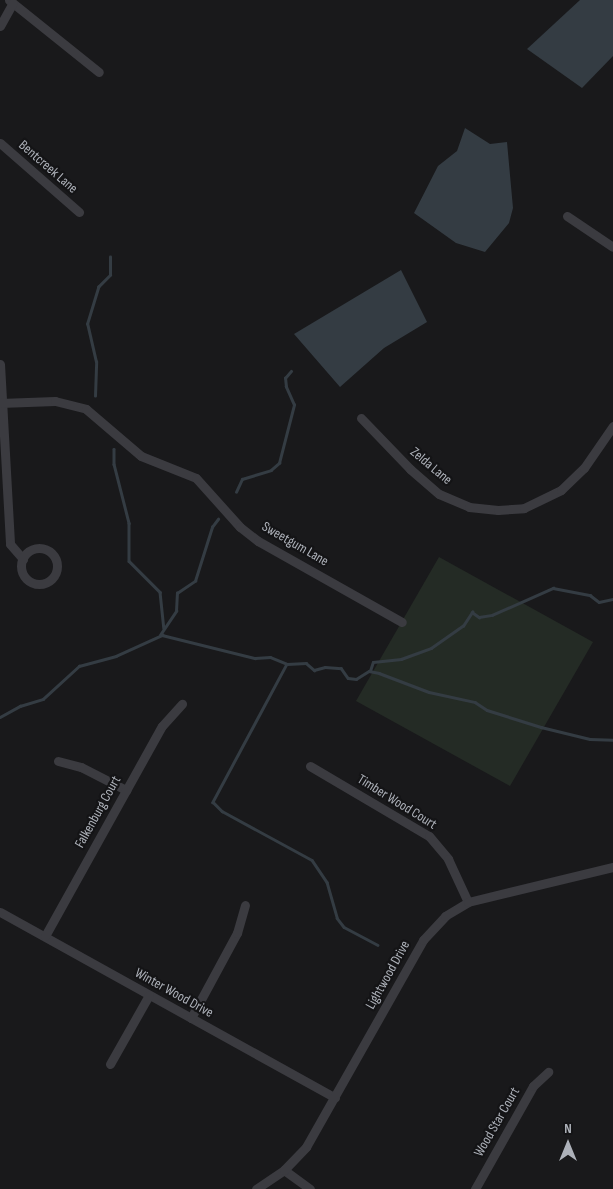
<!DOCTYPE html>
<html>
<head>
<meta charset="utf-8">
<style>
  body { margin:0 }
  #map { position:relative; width:613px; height:1189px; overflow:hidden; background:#19191b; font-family:"Sofia Sans Condensed",sans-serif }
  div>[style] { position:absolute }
  .green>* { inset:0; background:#242b25 }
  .water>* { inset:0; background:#343c43 }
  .stream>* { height:2.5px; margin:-1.25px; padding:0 1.25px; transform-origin:1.25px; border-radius:1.25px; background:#343c43 }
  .street>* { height:9px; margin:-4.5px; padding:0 4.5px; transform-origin:4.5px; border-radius:4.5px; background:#3b3b40 }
  .street>.ring { margin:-4.5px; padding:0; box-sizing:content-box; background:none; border:9px solid #3b3b40; border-radius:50% }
  span { translate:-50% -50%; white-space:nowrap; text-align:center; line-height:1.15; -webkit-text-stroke:4.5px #141416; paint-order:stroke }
  .street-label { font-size:14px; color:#adb1b9 }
  .north { position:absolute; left:543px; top:1119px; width:50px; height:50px; -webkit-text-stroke:4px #141416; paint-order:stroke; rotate:0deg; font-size:14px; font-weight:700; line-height:20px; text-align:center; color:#adb1b9 }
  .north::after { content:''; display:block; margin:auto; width:18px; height:22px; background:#adb1b9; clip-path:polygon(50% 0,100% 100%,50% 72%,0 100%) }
</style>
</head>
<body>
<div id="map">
  <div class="green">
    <div style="clip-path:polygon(439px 557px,593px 642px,510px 786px,356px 701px)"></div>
  </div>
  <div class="water">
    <div style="clip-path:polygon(580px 0,613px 0,613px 56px,582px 88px,527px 49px)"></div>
    <div style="clip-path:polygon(465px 128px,490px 144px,507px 142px,513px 208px,509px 223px,485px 252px,456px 243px,414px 213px,438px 166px,457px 151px)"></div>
    <div style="clip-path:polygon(401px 270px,427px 322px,384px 348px,340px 387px,294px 334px)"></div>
  </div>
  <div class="stream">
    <div style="left:95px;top:396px;width:34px;rotate:-88deg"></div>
    <div style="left:96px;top:362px;width:39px;rotate:-103deg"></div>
    <div style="left:87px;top:324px;width:39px;rotate:-73deg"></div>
    <div style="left:98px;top:287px;width:17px;rotate:-45deg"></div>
    <div style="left:110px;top:275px;width:18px;rotate:-90deg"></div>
    <div style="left:114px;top:449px;width:15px;rotate:90deg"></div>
    <div style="left:114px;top:464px;width:61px;rotate:75.7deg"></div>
    <div style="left:129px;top:523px;width:38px;rotate:90deg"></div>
    <div style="left:129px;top:561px;width:44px;rotate:45deg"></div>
    <div style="left:160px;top:592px;width:36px;rotate:84deg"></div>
    <div style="left:236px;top:492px;width:14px;rotate:-65deg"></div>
    <div style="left:242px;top:479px;width:30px;rotate:-17deg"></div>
    <div style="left:271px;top:470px;width:11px;rotate:-41deg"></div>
    <div style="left:279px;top:463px;width:60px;rotate:-75.5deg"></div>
    <div style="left:294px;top:405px;width:20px;rotate:-114deg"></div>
    <div style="left:286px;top:387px;width:9px;rotate:-96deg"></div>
    <div style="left:285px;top:378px;width:9px;rotate:-49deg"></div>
    <div style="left:160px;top:635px;width:29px;rotate:-56deg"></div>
    <div style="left:176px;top:611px;width:18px;rotate:-87deg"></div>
    <div style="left:177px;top:593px;width:22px;rotate:-34deg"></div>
    <div style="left:195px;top:581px;width:57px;rotate:-72.5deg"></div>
    <div style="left:212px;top:527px;width:10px;rotate:-53deg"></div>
    <div style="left:287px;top:664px;width:157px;rotate:118.2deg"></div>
    <div style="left:213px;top:802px;width:13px;rotate:45deg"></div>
    <div style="left:222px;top:811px;width:102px;rotate:28.6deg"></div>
    <div style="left:312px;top:860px;width:27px;rotate:56deg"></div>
    <div style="left:327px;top:882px;width:37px;rotate:74deg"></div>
    <div style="left:337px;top:918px;width:11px;rotate:52deg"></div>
    <div style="left:344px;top:927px;width:38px;rotate:28deg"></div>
    <div style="left:370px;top:671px;width:9px;rotate:-72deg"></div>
    <div style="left:373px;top:662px;width:28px;rotate:-6deg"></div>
    <div style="left:401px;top:659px;width:32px;rotate:-20deg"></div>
    <div style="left:431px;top:648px;width:39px;rotate:-35deg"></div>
    <div style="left:463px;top:626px;width:17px;rotate:-57deg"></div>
    <div style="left:472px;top:612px;width:9px;rotate:36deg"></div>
    <div style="left:479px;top:617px;width:13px;rotate:-9deg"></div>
    <div style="left:492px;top:615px;width:67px;rotate:-23.9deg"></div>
    <div style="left:553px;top:588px;width:38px;rotate:11deg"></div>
    <div style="left:590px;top:595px;width:11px;rotate:38deg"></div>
    <div style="left:599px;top:602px;width:14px;rotate:-12deg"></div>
    <div style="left:0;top:717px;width:23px;rotate:-29deg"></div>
    <div style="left:20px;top:706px;width:24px;rotate:-17deg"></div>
    <div style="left:43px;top:699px;width:49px;rotate:-42.5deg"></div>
    <div style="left:79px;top:666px;width:38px;rotate:-15deg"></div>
    <div style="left:116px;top:656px;width:51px;rotate:-24.5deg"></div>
    <div style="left:162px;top:635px;width:96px;rotate:13.9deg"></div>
    <div style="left:255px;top:658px;width:15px;rotate:-4deg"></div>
    <div style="left:270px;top:657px;width:18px;rotate:22deg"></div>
    <div style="left:287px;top:664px;width:19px;rotate:-3deg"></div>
    <div style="left:306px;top:663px;width:11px;rotate:41deg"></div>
    <div style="left:314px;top:670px;width:11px;rotate:-15deg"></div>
    <div style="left:325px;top:667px;width:16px;rotate:4deg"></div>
    <div style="left:341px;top:668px;width:12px;rotate:55deg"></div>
    <div style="left:348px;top:678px;width:8px;rotate:7deg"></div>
    <div style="left:356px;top:679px;width:15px;rotate:-32deg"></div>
    <div style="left:369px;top:671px;width:10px;rotate:11deg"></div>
    <div style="left:379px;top:673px;width:53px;rotate:20.8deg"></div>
    <div style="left:429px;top:692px;width:47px;rotate:12.3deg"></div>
    <div style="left:475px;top:702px;width:14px;rotate:34deg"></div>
    <div style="left:487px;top:710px;width:57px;rotate:17.5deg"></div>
    <div style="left:541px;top:727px;width:50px;rotate:13.8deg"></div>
    <div style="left:590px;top:739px;width:23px;rotate:2deg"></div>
  </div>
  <div class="street">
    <div style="left:9px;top:0;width:115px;rotate:38.7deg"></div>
    <div style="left:0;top:26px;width:26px;rotate:-61deg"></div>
    <div style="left:0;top:143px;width:105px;rotate:41.1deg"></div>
    <div style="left:567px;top:216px;width:55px;rotate:34deg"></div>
    <div style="left:0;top:364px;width:180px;rotate:86.8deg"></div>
    <div style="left:0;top:403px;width:55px;rotate:-2.1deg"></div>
    <div style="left:55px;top:401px;width:32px;rotate:14deg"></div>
    <div style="left:86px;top:409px;width:72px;rotate:40.5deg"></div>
    <div style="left:141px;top:456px;width:59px;rotate:21.8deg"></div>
    <div style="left:196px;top:478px;width:66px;rotate:48.1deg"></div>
    <div style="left:240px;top:527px;width:23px;rotate:38deg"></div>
    <div style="left:258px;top:541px;width:165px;rotate:29.4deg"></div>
    <div style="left:361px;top:418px;width:71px;rotate:46.1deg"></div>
    <div style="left:410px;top:469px;width:38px;rotate:41deg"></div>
    <div style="left:439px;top:494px;width:33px;rotate:23deg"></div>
    <div style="left:469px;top:507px;width:29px;rotate:6deg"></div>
    <div style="left:498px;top:510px;width:26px;rotate:-4deg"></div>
    <div style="left:524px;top:508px;width:41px;rotate:-25.9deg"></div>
    <div style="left:561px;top:490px;width:32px;rotate:-44deg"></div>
    <div style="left:584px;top:468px;width:51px;rotate:-55.4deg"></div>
    <div style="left:10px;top:544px;width:20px;rotate:49deg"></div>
    <div class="ring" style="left:21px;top:548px;width:27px;height:27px"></div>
    <div style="left:58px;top:761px;width:24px;rotate:15deg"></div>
    <div style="left:81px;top:767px;width:51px;rotate:27.1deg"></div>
    <div style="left:310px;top:766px;width:138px;rotate:30.5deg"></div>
    <div style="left:429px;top:836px;width:30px;rotate:50deg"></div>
    <div style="left:448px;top:859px;width:47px;rotate:65.1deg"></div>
    <div style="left:0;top:912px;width:383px;rotate:29deg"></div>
    <div style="left:45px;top:936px;width:240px;rotate:-60.9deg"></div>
    <div style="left:162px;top:726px;width:30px;rotate:-48deg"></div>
    <div style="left:191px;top:1018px;width:97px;rotate:-61.6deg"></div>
    <div style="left:237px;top:933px;width:29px;rotate:-74deg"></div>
    <div style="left:110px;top:1064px;width:79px;rotate:-60.5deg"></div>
    <div style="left:284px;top:1170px;width:32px;rotate:36deg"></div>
    <div style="left:256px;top:1189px;width:34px;rotate:-34deg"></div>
    <div style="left:284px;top:1170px;width:32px;rotate:-46deg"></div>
    <div style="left:306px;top:1147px;width:238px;rotate:-60.5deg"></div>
    <div style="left:423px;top:940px;width:33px;rotate:-47deg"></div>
    <div style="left:445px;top:916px;width:27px;rotate:-31deg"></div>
    <div style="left:468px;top:902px;width:149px;rotate:-13.6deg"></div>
    <div style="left:475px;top:1189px;width:118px;rotate:-60.6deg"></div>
    <div style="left:533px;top:1086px;width:21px;rotate:-43deg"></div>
  </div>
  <div class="street-label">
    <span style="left:48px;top:167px;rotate:41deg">Bentcreek Lane</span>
    <span style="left:431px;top:466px;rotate:40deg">Zelda Lane</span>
    <span style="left:295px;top:544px;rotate:30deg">Sweetgum Lane</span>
    <span style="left:397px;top:802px;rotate:32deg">Timber Wood Court</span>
    <span style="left:98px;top:812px;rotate:-61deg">Falkenburg Court</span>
    <span style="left:388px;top:975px;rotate:-61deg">Lightwood Drive</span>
    <span style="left:174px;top:993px;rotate:29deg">Winter Wood Drive</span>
    <span style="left:497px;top:1122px;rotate:-60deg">Wood Star Court</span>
  </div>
  <div class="north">N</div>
</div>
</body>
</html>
